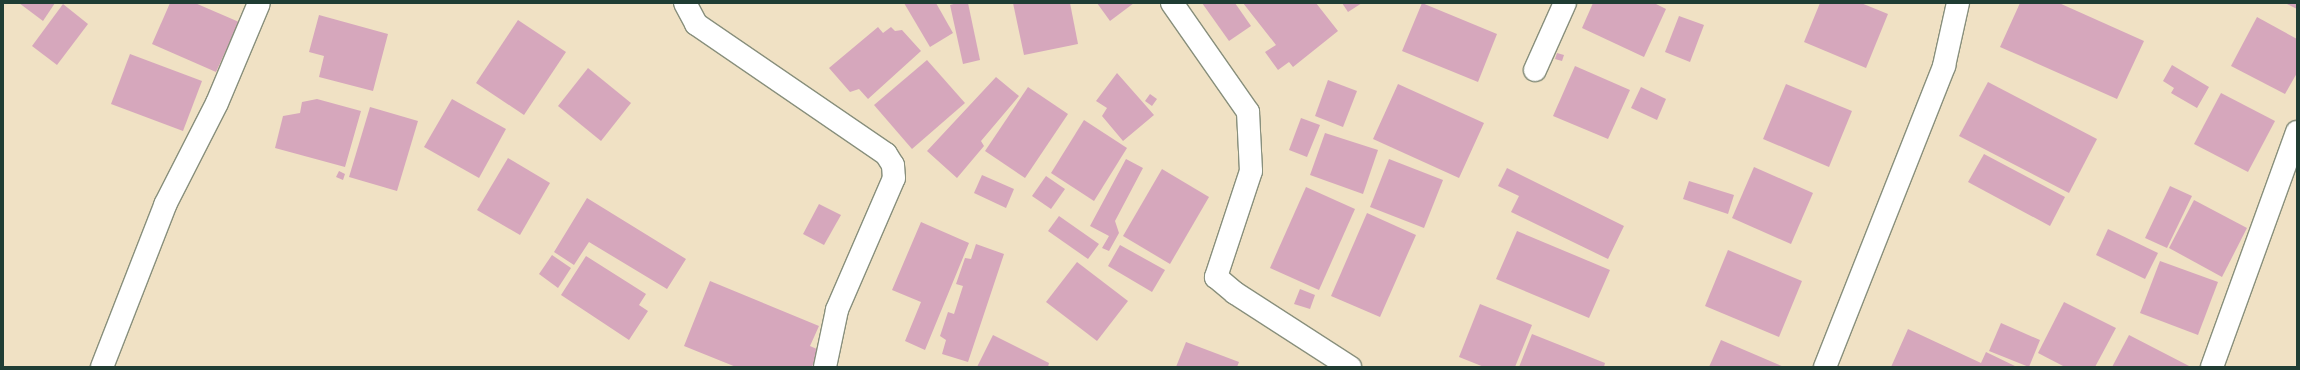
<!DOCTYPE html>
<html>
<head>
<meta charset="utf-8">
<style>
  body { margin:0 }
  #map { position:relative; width:2300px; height:370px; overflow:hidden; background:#f0e1c4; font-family:"Architects Daughter",sans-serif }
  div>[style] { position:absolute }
  .building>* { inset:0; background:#d6a7bc }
  .roads { filter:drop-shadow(1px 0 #888f7c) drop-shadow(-1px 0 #888f7c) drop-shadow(0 1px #888f7c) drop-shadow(0 -1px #888f7c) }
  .street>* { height:22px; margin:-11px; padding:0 11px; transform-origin:11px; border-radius:11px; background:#fff }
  span { translate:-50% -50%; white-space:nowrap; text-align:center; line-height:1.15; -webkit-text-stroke:3px #f6f6f2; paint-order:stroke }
  .frame { position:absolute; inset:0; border:4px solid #1f3d34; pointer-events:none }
</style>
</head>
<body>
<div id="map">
  <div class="building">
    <div style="clip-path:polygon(19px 3px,55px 3px,43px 21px)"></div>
    <div style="clip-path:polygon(170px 3px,195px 3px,239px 22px,216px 72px,152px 44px)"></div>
    <div style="clip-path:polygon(904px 3px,936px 3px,953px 33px,930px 47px)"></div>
    <div style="clip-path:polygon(957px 3px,968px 3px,980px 60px,963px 64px,950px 5px)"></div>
    <div style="clip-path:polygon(1013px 3px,1070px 3px,1078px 44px,1024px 55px)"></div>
    <div style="clip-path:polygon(1097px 3px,1134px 3px,1110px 21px)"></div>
    <div style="clip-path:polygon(1202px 3px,1235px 3px,1251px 26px,1229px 41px)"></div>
    <div style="clip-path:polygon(1243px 3px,1316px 3px,1338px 31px,1293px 67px,1289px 62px,1278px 70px,1265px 52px,1276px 45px)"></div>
    <div style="clip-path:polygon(1342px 3px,1362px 3px,1348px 12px)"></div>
    <div style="clip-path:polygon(1422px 3px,1497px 34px,1478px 82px,1402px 51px)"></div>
    <div style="clip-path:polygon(1593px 3px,1654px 3px,1666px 9px,1644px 57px,1582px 28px)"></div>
    <div style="clip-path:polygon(1820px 3px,1861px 3px,1888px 14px,1866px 68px,1804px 42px)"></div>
    <div style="clip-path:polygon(2020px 3px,2059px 3px,2144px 41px,2117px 99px,2000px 47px)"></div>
    <div style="clip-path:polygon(2285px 3px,2297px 3px,2297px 9px)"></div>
    <div style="clip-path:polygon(63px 4px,88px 24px,57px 65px,32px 46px)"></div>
    <div style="clip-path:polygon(319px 15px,388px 34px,373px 91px,319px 77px,324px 56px,309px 52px)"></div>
    <div style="clip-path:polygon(1679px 16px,1704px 25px,1690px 62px,1665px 52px)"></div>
    <div style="clip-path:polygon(2257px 17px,2297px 39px,2297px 73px,2285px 94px,2231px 66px)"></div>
    <div style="clip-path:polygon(518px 20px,566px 52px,524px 115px,476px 83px)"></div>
    <div style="clip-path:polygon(878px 27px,883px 33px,891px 27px,895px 31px,902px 30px,921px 51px,868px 99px,859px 89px,850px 92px,829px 68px)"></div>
    <div style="clip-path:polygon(1557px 53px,1564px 55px,1562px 61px,1555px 59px)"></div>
    <div style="clip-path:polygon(130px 54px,202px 81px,183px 131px,111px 104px)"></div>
    <div style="clip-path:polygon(927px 60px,965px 103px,912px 149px,874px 105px)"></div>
    <div style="clip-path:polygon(2172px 65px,2209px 87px,2197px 108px,2171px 93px,2174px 88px,2163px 81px)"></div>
    <div style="clip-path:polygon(1575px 66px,1630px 90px,1608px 139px,1553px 116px)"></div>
    <div style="clip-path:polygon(588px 68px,631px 103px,601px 141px,558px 106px)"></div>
    <div style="clip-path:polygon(1117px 73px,1154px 115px,1123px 141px,1102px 116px,1107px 108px,1096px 101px)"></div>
    <div style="clip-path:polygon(996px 77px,1019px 96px,981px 141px,984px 146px,957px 178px,927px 151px)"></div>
    <div style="clip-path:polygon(1328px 80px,1357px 91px,1343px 127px,1315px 116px)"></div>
    <div style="clip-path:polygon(1988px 82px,2097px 139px,2069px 193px,1959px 136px)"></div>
    <div style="clip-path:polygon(1398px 84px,1484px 123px,1459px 178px,1373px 139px)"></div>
    <div style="clip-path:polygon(1786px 84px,1852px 111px,1829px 167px,1763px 139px)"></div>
    <div style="clip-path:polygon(1028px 87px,1068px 114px,1025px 178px,985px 151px)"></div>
    <div style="clip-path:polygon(1641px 87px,1666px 99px,1657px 120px,1631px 108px)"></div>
    <div style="clip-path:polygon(2221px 93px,2275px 121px,2248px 172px,2194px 144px)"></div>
    <div style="clip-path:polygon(1150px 94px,1157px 99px,1152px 106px,1145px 101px)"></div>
    <div style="clip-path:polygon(317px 99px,361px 111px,345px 167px,275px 148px,283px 116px,300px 113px,302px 102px)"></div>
    <div style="clip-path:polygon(452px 99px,506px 129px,479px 178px,424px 147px)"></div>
    <div style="clip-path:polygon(370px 107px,418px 121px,397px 191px,349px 177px)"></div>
    <div style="clip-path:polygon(1301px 118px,1320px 125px,1307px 157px,1289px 150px)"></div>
    <div style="clip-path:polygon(1084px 120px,1127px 148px,1094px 201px,1051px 173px)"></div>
    <div style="clip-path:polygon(1325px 133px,1378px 150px,1363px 194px,1310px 175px)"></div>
    <div style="clip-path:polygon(1984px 154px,2065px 197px,2050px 226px,1968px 182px)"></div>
    <div style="clip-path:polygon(508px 158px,550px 183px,520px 235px,477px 210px)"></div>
    <div style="clip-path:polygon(1126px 159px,1143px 168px,1115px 221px,1119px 233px,1109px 251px,1102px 248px,1109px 236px,1090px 226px)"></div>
    <div style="clip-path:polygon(1389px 159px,1443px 180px,1424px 228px,1370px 207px)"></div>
    <div style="clip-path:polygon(1754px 167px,1813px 193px,1791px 244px,1732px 218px)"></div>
    <div style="clip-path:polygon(1507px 168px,1624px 226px,1608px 259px,1511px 212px,1519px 196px,1498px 186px)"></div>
    <div style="clip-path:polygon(1162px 169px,1209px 197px,1170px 264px,1123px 236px)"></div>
    <div style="clip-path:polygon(339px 171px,345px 174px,343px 180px,336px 177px)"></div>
    <div style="clip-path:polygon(982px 175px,1014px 189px,1006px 208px,974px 193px)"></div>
    <div style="clip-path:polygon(1046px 176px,1065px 189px,1051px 209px,1032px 196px)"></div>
    <div style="clip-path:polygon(1689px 181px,1734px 195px,1728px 214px,1683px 199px)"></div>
    <div style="clip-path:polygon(2170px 186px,2192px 196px,2167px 248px,2145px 238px)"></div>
    <div style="clip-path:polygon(1306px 187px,1355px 209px,1319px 290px,1270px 268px)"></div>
    <div style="clip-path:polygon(587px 198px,686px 259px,667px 289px,589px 242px,574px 265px,554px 252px)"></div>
    <div style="clip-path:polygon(2194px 200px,2247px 228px,2222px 277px,2169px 248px)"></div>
    <div style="clip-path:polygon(819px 204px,841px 215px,824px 245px,803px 234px)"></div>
    <div style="clip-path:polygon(1367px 213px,1416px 235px,1380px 317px,1331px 296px)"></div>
    <div style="clip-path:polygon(1059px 216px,1099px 244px,1088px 259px,1048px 231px)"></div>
    <div style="clip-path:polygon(921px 222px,969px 243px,925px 350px,905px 341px,921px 302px,892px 290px)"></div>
    <div style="clip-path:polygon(2108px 229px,2158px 253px,2145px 279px,2096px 255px)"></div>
    <div style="clip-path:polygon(1517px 231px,1610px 270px,1589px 318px,1496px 279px)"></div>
    <div style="clip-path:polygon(976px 244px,1004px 254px,968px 362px,942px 354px,946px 340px,940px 336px,948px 312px,954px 314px,963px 286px,956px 284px,965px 258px,971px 259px)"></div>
    <div style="clip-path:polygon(1120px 245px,1165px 270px,1152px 292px,1108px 266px)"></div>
    <div style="clip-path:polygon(1728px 250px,1802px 281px,1779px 337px,1705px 306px)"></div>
    <div style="clip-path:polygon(552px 255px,571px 268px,558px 288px,539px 274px)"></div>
    <div style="clip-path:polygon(586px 256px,646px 294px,639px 305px,648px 311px,629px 340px,561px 295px)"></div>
    <div style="clip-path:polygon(2160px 261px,2218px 282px,2198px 335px,2140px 313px)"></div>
    <div style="clip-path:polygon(1077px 262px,1128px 301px,1097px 341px,1046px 302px)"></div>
    <div style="clip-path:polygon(710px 281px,819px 326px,810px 346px,819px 350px,812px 367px,736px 367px,684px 346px)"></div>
    <div style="clip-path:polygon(1300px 289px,1315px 295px,1310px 309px,1294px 304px)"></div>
    <div style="clip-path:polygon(2064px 302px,2116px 328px,2095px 367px,2065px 367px,2038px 353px)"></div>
    <div style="clip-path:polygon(1480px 304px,1532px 325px,1515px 367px,1484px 367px,1459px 357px)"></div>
    <div style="clip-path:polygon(2001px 323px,2040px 340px,2029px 367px,1989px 351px)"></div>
    <div style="clip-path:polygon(1908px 329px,1981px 363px,1986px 352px,2017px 367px,1891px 367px)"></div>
    <div style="clip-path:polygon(1532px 334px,1605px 363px,1604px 367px,1519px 367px)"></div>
    <div style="clip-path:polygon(993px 335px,1049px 363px,1048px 367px,977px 367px)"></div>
    <div style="clip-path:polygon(2129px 335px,2191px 367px,2112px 367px)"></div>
    <div style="clip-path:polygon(1721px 340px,1784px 367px,1709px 367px)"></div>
    <div style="clip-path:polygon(1186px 342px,1239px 362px,1237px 367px,1176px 367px)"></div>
  </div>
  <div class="roads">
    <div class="street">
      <div style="left:685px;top:3px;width:24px;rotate:62deg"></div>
      <div style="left:696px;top:24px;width:230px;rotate:34.4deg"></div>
      <div style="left:886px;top:154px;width:13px;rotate:58deg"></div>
      <div style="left:893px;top:165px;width:13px;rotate:86deg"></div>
      <div style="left:894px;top:178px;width:144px;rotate:113.4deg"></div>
      <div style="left:837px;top:310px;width:58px;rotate:101.9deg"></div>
      <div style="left:1172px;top:3px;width:133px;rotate:55.1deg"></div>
      <div style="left:1248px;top:112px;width:59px;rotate:87.1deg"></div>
      <div style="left:1251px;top:171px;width:112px;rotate:108.3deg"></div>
      <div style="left:1216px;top:277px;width:25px;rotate:40deg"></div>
      <div style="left:1235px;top:293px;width:137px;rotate:32.8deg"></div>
      <div style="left:1535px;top:70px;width:73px;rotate:-65.9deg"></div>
      <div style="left:102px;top:367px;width:174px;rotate:-68.7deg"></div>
      <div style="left:165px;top:205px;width:114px;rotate:-63deg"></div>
      <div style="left:217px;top:103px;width:108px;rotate:-67.2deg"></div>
      <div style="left:1825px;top:367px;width:324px;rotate:-68.4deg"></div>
      <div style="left:1944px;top:66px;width:65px;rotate:-77.5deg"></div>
      <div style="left:2212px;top:367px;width:250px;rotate:-70.1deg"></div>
    </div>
  </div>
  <div class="frame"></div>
</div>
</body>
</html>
